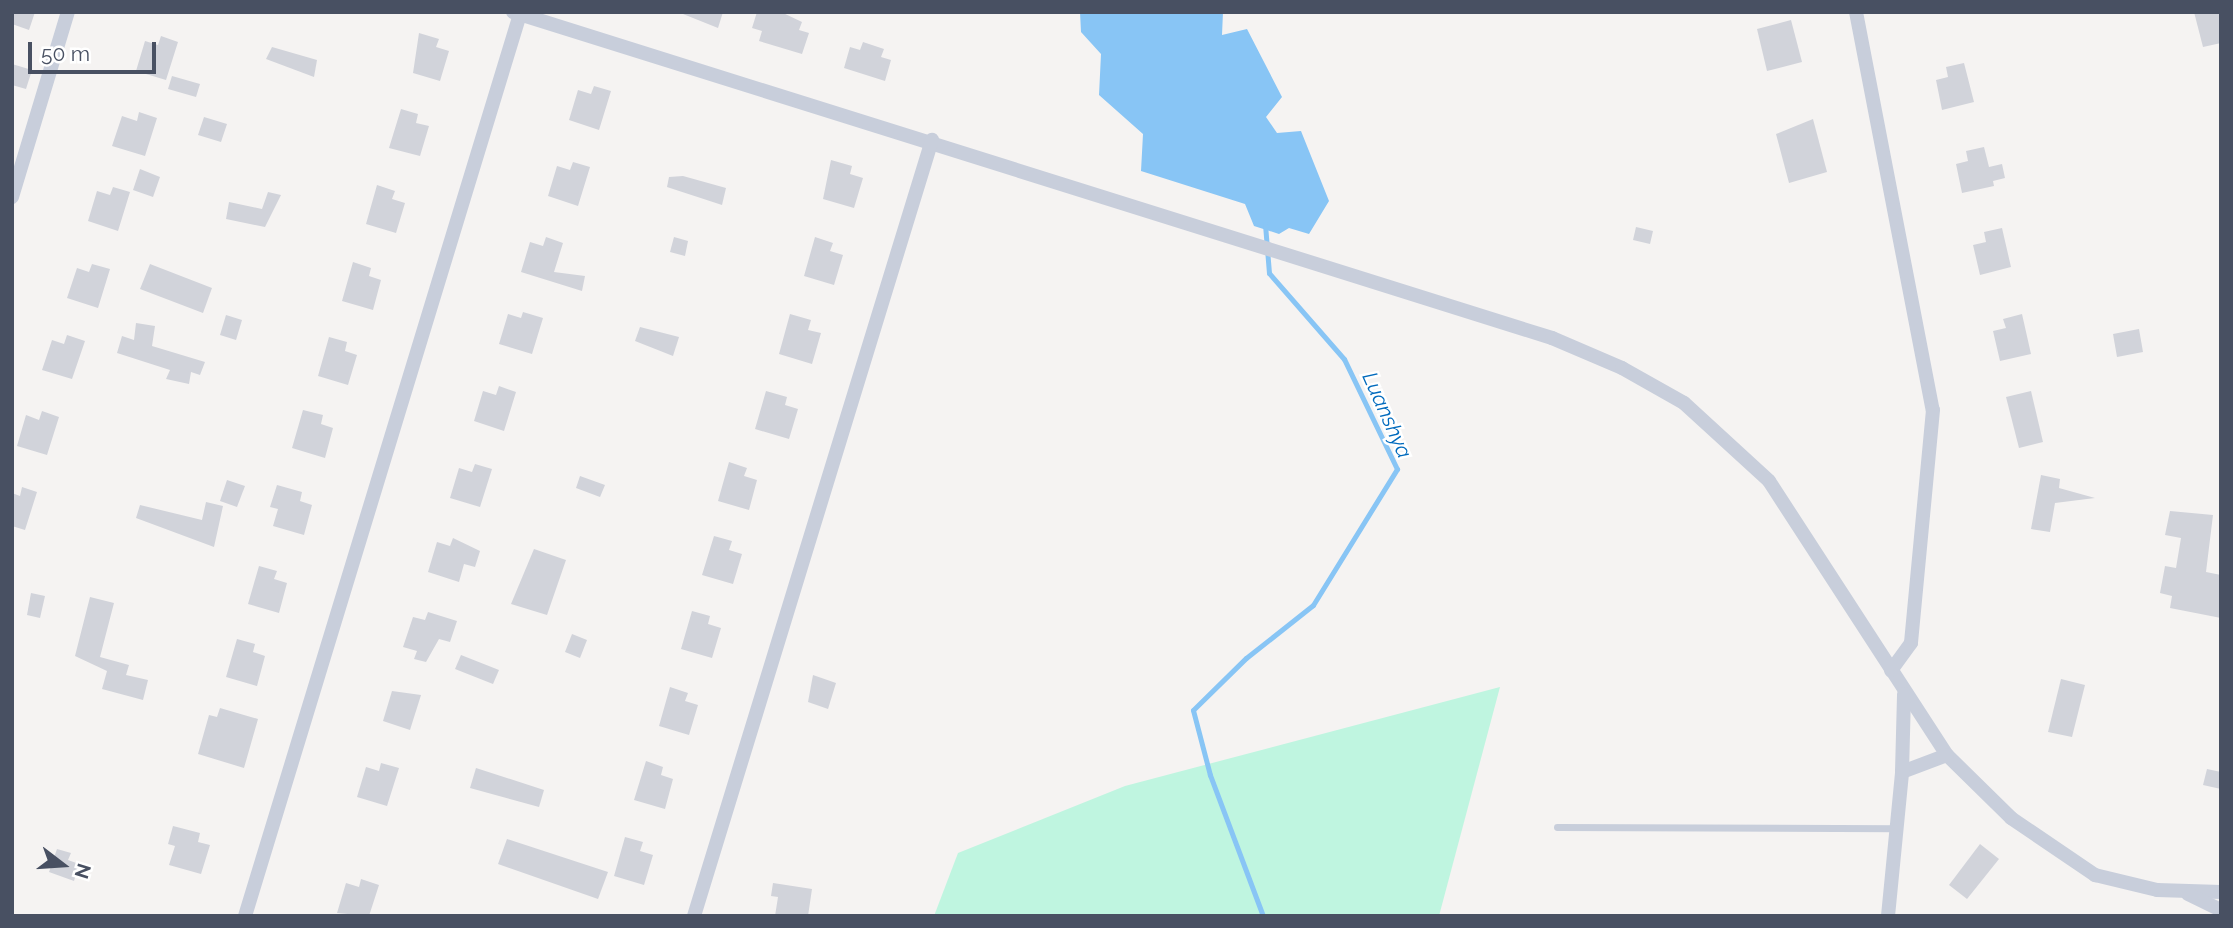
<!DOCTYPE html>
<html>
<head>
<meta charset="utf-8">
<style>
  body { margin:0 }
  #map { position:relative; width:2233px; height:928px; overflow:hidden; background:#f5f3f2; font-family:Raleway,sans-serif }
  div>[style] { position:absolute }
  .green>* { inset:0; background:#bff5e0 }
  .water>* { inset:0; background:#88c5f5 }
  .stream>* { height:5px; margin:-2.5px; padding:0 2.5px; transform-origin:2.5px; border-radius:2.5px; background:#88c5f5 }
  .building>* { inset:0; background:#d1d3da }
  .lane>* { height:7px; margin:-3.5px; padding:0 3.5px; transform-origin:3.5px; border-radius:3.5px; background:#c8cedb }
  .street>* { height:14px; margin:-7px; padding:0 7px; transform-origin:7px; border-radius:7px; background:#c8cedb }
  span { translate:-50% -50%; white-space:nowrap; text-align:center; line-height:1.15; -webkit-text-stroke:5px #fff; paint-order:stroke }
  .water-label { font-size:21px; color:#006abd; font-style:italic }
  .frame { position:absolute; inset:0; border:14px solid #485062; pointer-events:none }
  .north { position:absolute; left:28px; top:830px; width:70px; height:70px; -webkit-text-stroke:5px #fff; paint-order:stroke; rotate:107deg; font-size:19px; font-weight:700; line-height:28px; text-align:center; color:#485062 }
  .north::after { content:''; display:block; margin:auto; width:24px; height:32px; background:#485062; clip-path:polygon(50% 0,100% 100%,50% 72%,0 100%) }
  .scale { position:absolute; left:28px; top:42px; width:128px; height:32px; box-sizing:border-box; border:4px solid #485062; border-top:0; padding-left:9px; font-size:21px; line-height:24px; white-space:nowrap; color:#485062; -webkit-text-stroke:5px #fff; paint-order:stroke }
</style>
</head>
<body>
<div id="map">
  <div class="green">
    <div style="clip-path:polygon(1500px 687px,1439px 916px,934px 916px,958px 853px,1125px 786px)"></div>
  </div>
  <div class="water">
    <div style="clip-path:polygon(1080px 12px,1223px 12px,1222px 35px,1247px 29px,1282px 97px,1266px 117px,1277px 133px,1301px 131px,1329px 201px,1309px 234px,1289px 228px,1279px 234px,1254px 226px,1245px 204px,1141px 171px,1143px 134px,1099px 95px,1101px 54px,1081px 32px)"></div>
  </div>
  <div class="stream">
    <div style="left:1263px;top:916px;width:151px;rotate:-110.6deg"></div>
    <div style="left:1210px;top:775px;width:67px;rotate:-104.7deg"></div>
    <div style="left:1193px;top:710px;width:74px;rotate:-44.5deg"></div>
    <div style="left:1246px;top:658px;width:85px;rotate:-38.3deg"></div>
    <div style="left:1313px;top:605px;width:160px;rotate:-58.3deg"></div>
    <div style="left:1397px;top:469px;width:122px;rotate:-115.7deg"></div>
    <div style="left:1344px;top:359px;width:114px;rotate:-131.1deg"></div>
    <div style="left:1269px;top:273px;width:49px;rotate:-94.7deg"></div>
  </div>
  <div class="building">
    <div style="clip-path:polygon(12px 12px,35px 12px,29px 30px,12px 24px)"></div>
    <div style="clip-path:polygon(678px 12px,723px 12px,718px 28px)"></div>
    <div style="clip-path:polygon(757px 12px,781px 12px,802px 22px,799px 30px,809px 33px,802px 54px,759px 41px,762px 31px,752px 28px)"></div>
    <div style="clip-path:polygon(2194px 12px,2221px 12px,2221px 43px,2203px 47px)"></div>
    <div style="clip-path:polygon(1791px 20px,1802px 62px,1767px 71px,1757px 29px)"></div>
    <div style="clip-path:polygon(419px 33px,439px 39px,436px 47px,449px 51px,440px 81px,413px 73px)"></div>
    <div style="clip-path:polygon(161px 36px,178px 42px,166px 80px,136px 71px,145px 41px,158px 45px)"></div>
    <div style="clip-path:polygon(863px 42px,884px 49px,881px 57px,891px 60px,885px 81px,844px 68px,850px 47px,860px 50px)"></div>
    <div style="clip-path:polygon(272px 47px,317px 60px,314px 77px,266px 59px)"></div>
    <div style="clip-path:polygon(1964px 63px,1974px 102px,1942px 110px,1936px 80px,1948px 77px,1946px 67px)"></div>
    <div style="clip-path:polygon(12px 64px,32px 70px,26px 89px,12px 85px)"></div>
    <div style="clip-path:polygon(172px 76px,200px 84px,196px 97px,168px 89px)"></div>
    <div style="clip-path:polygon(594px 86px,611px 91px,599px 130px,569px 120px,578px 90px,591px 94px)"></div>
    <div style="clip-path:polygon(401px 109px,418px 114px,416px 123px,429px 126px,420px 156px,389px 148px)"></div>
    <div style="clip-path:polygon(139px 112px,157px 118px,145px 156px,112px 146px,122px 116px,137px 121px)"></div>
    <div style="clip-path:polygon(204px 117px,227px 124px,221px 142px,198px 135px)"></div>
    <div style="clip-path:polygon(1813px 119px,1827px 172px,1789px 183px,1776px 134px)"></div>
    <div style="clip-path:polygon(1984px 147px,1989px 167px,2002px 164px,2005px 178px,1993px 181px,1994px 186px,1962px 193px,1956px 164px,1968px 161px,1966px 151px)"></div>
    <div style="clip-path:polygon(831px 160px,852px 166px,850px 174px,863px 178px,854px 208px,823px 199px)"></div>
    <div style="clip-path:polygon(573px 162px,590px 167px,578px 206px,548px 196px,557px 166px,570px 170px)"></div>
    <div style="clip-path:polygon(140px 169px,160px 177px,153px 197px,133px 190px)"></div>
    <div style="clip-path:polygon(683px 176px,726px 188px,722px 205px,667px 187px,669px 177px)"></div>
    <div style="clip-path:polygon(377px 185px,395px 191px,392px 199px,405px 203px,396px 233px,366px 224px)"></div>
    <div style="clip-path:polygon(113px 187px,130px 192px,118px 231px,88px 221px,97px 191px,110px 195px)"></div>
    <div style="clip-path:polygon(268px 192px,281px 195px,265px 227px,226px 219px,229px 202px,262px 209px)"></div>
    <div style="clip-path:polygon(1636px 227px,1653px 231px,1650px 244px,1633px 240px)"></div>
    <div style="clip-path:polygon(2002px 228px,2011px 267px,1980px 275px,1973px 245px,1986px 242px,1984px 232px)"></div>
    <div style="clip-path:polygon(546px 237px,563px 243px,554px 272px,585px 276px,582px 291px,521px 272px,530px 242px,543px 246px)"></div>
    <div style="clip-path:polygon(674px 237px,688px 241px,685px 256px,670px 252px)"></div>
    <div style="clip-path:polygon(815px 237px,833px 243px,830px 251px,843px 255px,834px 285px,804px 276px)"></div>
    <div style="clip-path:polygon(353px 262px,371px 268px,369px 276px,381px 280px,373px 310px,342px 301px)"></div>
    <div style="clip-path:polygon(92px 264px,110px 269px,98px 308px,67px 298px,77px 268px,89px 272px)"></div>
    <div style="clip-path:polygon(150px 264px,212px 288px,203px 313px,140px 289px)"></div>
    <div style="clip-path:polygon(523px 312px,543px 318px,532px 354px,499px 344px,508px 314px,521px 318px)"></div>
    <div style="clip-path:polygon(790px 314px,811px 320px,808px 330px,821px 333px,812px 364px,779px 354px)"></div>
    <div style="clip-path:polygon(2022px 314px,2031px 354px,2000px 361px,1993px 331px,2006px 328px,2003px 319px)"></div>
    <div style="clip-path:polygon(226px 315px,242px 320px,236px 340px,220px 335px)"></div>
    <div style="clip-path:polygon(136px 323px,155px 326px,152px 346px,205px 362px,200px 375px,191px 372px,189px 384px,166px 379px,170px 370px,117px 353px,122px 336px,134px 340px)"></div>
    <div style="clip-path:polygon(640px 327px,679px 337px,673px 356px,635px 341px)"></div>
    <div style="clip-path:polygon(2139px 329px,2143px 352px,2117px 357px,2113px 334px)"></div>
    <div style="clip-path:polygon(67px 335px,85px 341px,72px 379px,42px 370px,52px 340px,64px 344px)"></div>
    <div style="clip-path:polygon(329px 337px,347px 342px,345px 351px,357px 355px,348px 385px,318px 376px)"></div>
    <div style="clip-path:polygon(499px 386px,516px 392px,504px 431px,474px 421px,483px 391px,496px 395px)"></div>
    <div style="clip-path:polygon(766px 391px,787px 397px,785px 405px,798px 409px,789px 439px,755px 429px)"></div>
    <div style="clip-path:polygon(2031px 391px,2043px 442px,2019px 448px,2006px 397px)"></div>
    <div style="clip-path:polygon(303px 410px,323px 415px,321px 424px,333px 428px,325px 458px,292px 448px)"></div>
    <div style="clip-path:polygon(42px 411px,59px 417px,47px 455px,17px 446px,26px 415px,39px 420px)"></div>
    <div style="clip-path:polygon(729px 462px,747px 468px,744px 476px,757px 480px,749px 510px,718px 501px)"></div>
    <div style="clip-path:polygon(475px 464px,492px 469px,480px 507px,450px 498px,459px 468px,472px 472px)"></div>
    <div style="clip-path:polygon(2041px 475px,2060px 479px,2059px 488px,2095px 498px,2055px 503px,2050px 532px,2031px 529px)"></div>
    <div style="clip-path:polygon(580px 476px,605px 485px,600px 497px,576px 488px)"></div>
    <div style="clip-path:polygon(227px 480px,245px 486px,237px 507px,220px 501px)"></div>
    <div style="clip-path:polygon(277px 485px,302px 492px,300px 501px,312px 505px,304px 535px,273px 526px,278px 509px,270px 507px)"></div>
    <div style="clip-path:polygon(22px 487px,37px 492px,25px 530px,12px 526px,12px 493px,20px 496px)"></div>
    <div style="clip-path:polygon(206px 502px,223px 506px,214px 547px,136px 518px,140px 505px,202px 520px)"></div>
    <div style="clip-path:polygon(2170px 511px,2213px 515px,2206px 572px,2221px 575px,2221px 618px,2170px 608px,2172px 596px,2160px 593px,2165px 566px,2176px 568px,2181px 538px,2165px 535px)"></div>
    <div style="clip-path:polygon(714px 536px,732px 541px,729px 550px,742px 554px,733px 584px,702px 575px)"></div>
    <div style="clip-path:polygon(453px 538px,480px 551px,475px 567px,464px 564px,459px 582px,428px 572px,437px 542px,450px 546px)"></div>
    <div style="clip-path:polygon(534px 549px,566px 560px,547px 615px,511px 604px)"></div>
    <div style="clip-path:polygon(259px 566px,277px 571px,274px 579px,287px 583px,279px 613px,248px 604px)"></div>
    <div style="clip-path:polygon(31px 593px,45px 596px,40px 618px,27px 615px)"></div>
    <div style="clip-path:polygon(90px 597px,114px 603px,100px 657px,129px 665px,126px 675px,148px 680px,143px 700px,102px 689px,107px 671px,75px 656px)"></div>
    <div style="clip-path:polygon(692px 611px,710px 616px,708px 624px,721px 628px,712px 658px,681px 649px)"></div>
    <div style="clip-path:polygon(428px 612px,457px 621px,450px 642px,439px 639px,426px 662px,414px 659px,417px 651px,403px 647px,413px 617px,425px 620px)"></div>
    <div style="clip-path:polygon(572px 634px,587px 640px,580px 658px,565px 652px)"></div>
    <div style="clip-path:polygon(237px 639px,255px 644px,253px 652px,265px 656px,257px 686px,226px 677px)"></div>
    <div style="clip-path:polygon(461px 655px,499px 670px,493px 684px,455px 669px)"></div>
    <div style="clip-path:polygon(813px 675px,836px 683px,828px 709px,808px 702px)"></div>
    <div style="clip-path:polygon(2061px 679px,2085px 685px,2072px 737px,2048px 732px)"></div>
    <div style="clip-path:polygon(670px 687px,688px 693px,685px 701px,698px 705px,689px 735px,659px 726px)"></div>
    <div style="clip-path:polygon(392px 691px,421px 695px,410px 730px,383px 721px)"></div>
    <div style="clip-path:polygon(220px 708px,258px 719px,244px 768px,198px 754px,209px 715px,217px 717px)"></div>
    <div style="clip-path:polygon(646px 761px,663px 767px,661px 775px,673px 779px,665px 809px,634px 800px)"></div>
    <div style="clip-path:polygon(381px 763px,399px 768px,387px 806px,357px 797px,366px 767px,379px 771px)"></div>
    <div style="clip-path:polygon(476px 768px,544px 790px,539px 807px,470px 788px)"></div>
    <div style="clip-path:polygon(2207px 769px,2221px 772px,2221px 789px,2203px 785px)"></div>
    <div style="clip-path:polygon(173px 826px,200px 833px,198px 842px,210px 845px,201px 874px,169px 865px,175px 846px,168px 844px)"></div>
    <div style="clip-path:polygon(625px 837px,643px 842px,640px 851px,653px 855px,644px 885px,614px 876px)"></div>
    <div style="clip-path:polygon(507px 839px,608px 872px,598px 899px,498px 864px)"></div>
    <div style="clip-path:polygon(1980px 844px,1999px 859px,1967px 899px,1949px 885px)"></div>
    <div style="clip-path:polygon(57px 849px,71px 853px,68px 860px,79px 864px,74px 881px,49px 872px)"></div>
    <div style="clip-path:polygon(361px 879px,379px 885px,369px 916px,337px 913px,346px 883px,359px 887px)"></div>
    <div style="clip-path:polygon(773px 883px,812px 889px,808px 916px,775px 916px,778px 897px,771px 896px)"></div>
  </div>
  <div class="lane">
    <div style="left:1557px;top:827px;width:339px;rotate:0.2deg"></div>
  </div>
  <div class="street">
    <div style="left:513px;top:12px;width:1089px;rotate:17.42deg"></div>
    <div style="left:1552px;top:338px;width:76px;rotate:23.2deg"></div>
    <div style="left:1622px;top:368px;width:71px;rotate:29.4deg"></div>
    <div style="left:1684px;top:403px;width:115px;rotate:42.5deg"></div>
    <div style="left:1769px;top:481px;width:327px;rotate:57deg"></div>
    <div style="left:1947px;top:755px;width:90px;rotate:44.5deg"></div>
    <div style="left:2011px;top:818px;width:102px;rotate:34.2deg"></div>
    <div style="left:2095px;top:875px;width:64px;rotate:13.6deg"></div>
    <div style="left:2157px;top:890px;width:64px;rotate:1.8deg"></div>
    <div style="left:1856px;top:12px;width:405px;rotate:79.1deg"></div>
    <div style="left:1933px;top:410px;width:234px;rotate:95.4deg"></div>
    <div style="left:1911px;top:643px;width:34px;rotate:126deg"></div>
    <div style="left:12px;top:197px;width:193px;rotate:-73.2deg"></div>
    <div style="left:1902px;top:772px;width:48px;rotate:-20.7deg"></div>
    <div style="left:2188px;top:894px;width:37px;rotate:26deg"></div>
    <div style="left:245px;top:916px;width:943px;rotate:-73.04deg"></div>
    <div style="left:694px;top:916px;width:812px;rotate:-72.95deg"></div>
    <div style="left:1888px;top:916px;width:145px;rotate:-84.4deg"></div>
    <div style="left:1902px;top:772px;width:78px;rotate:-88.5deg"></div>
  </div>
  <div class="water-label">
    <span style="left:1387px;top:415px;rotate:66deg">Luanshya</span>
  </div>
  <div class="frame"></div>
  <div class="north">N</div>
  <div class="scale">50 m</div>
</div>
</body>
</html>
